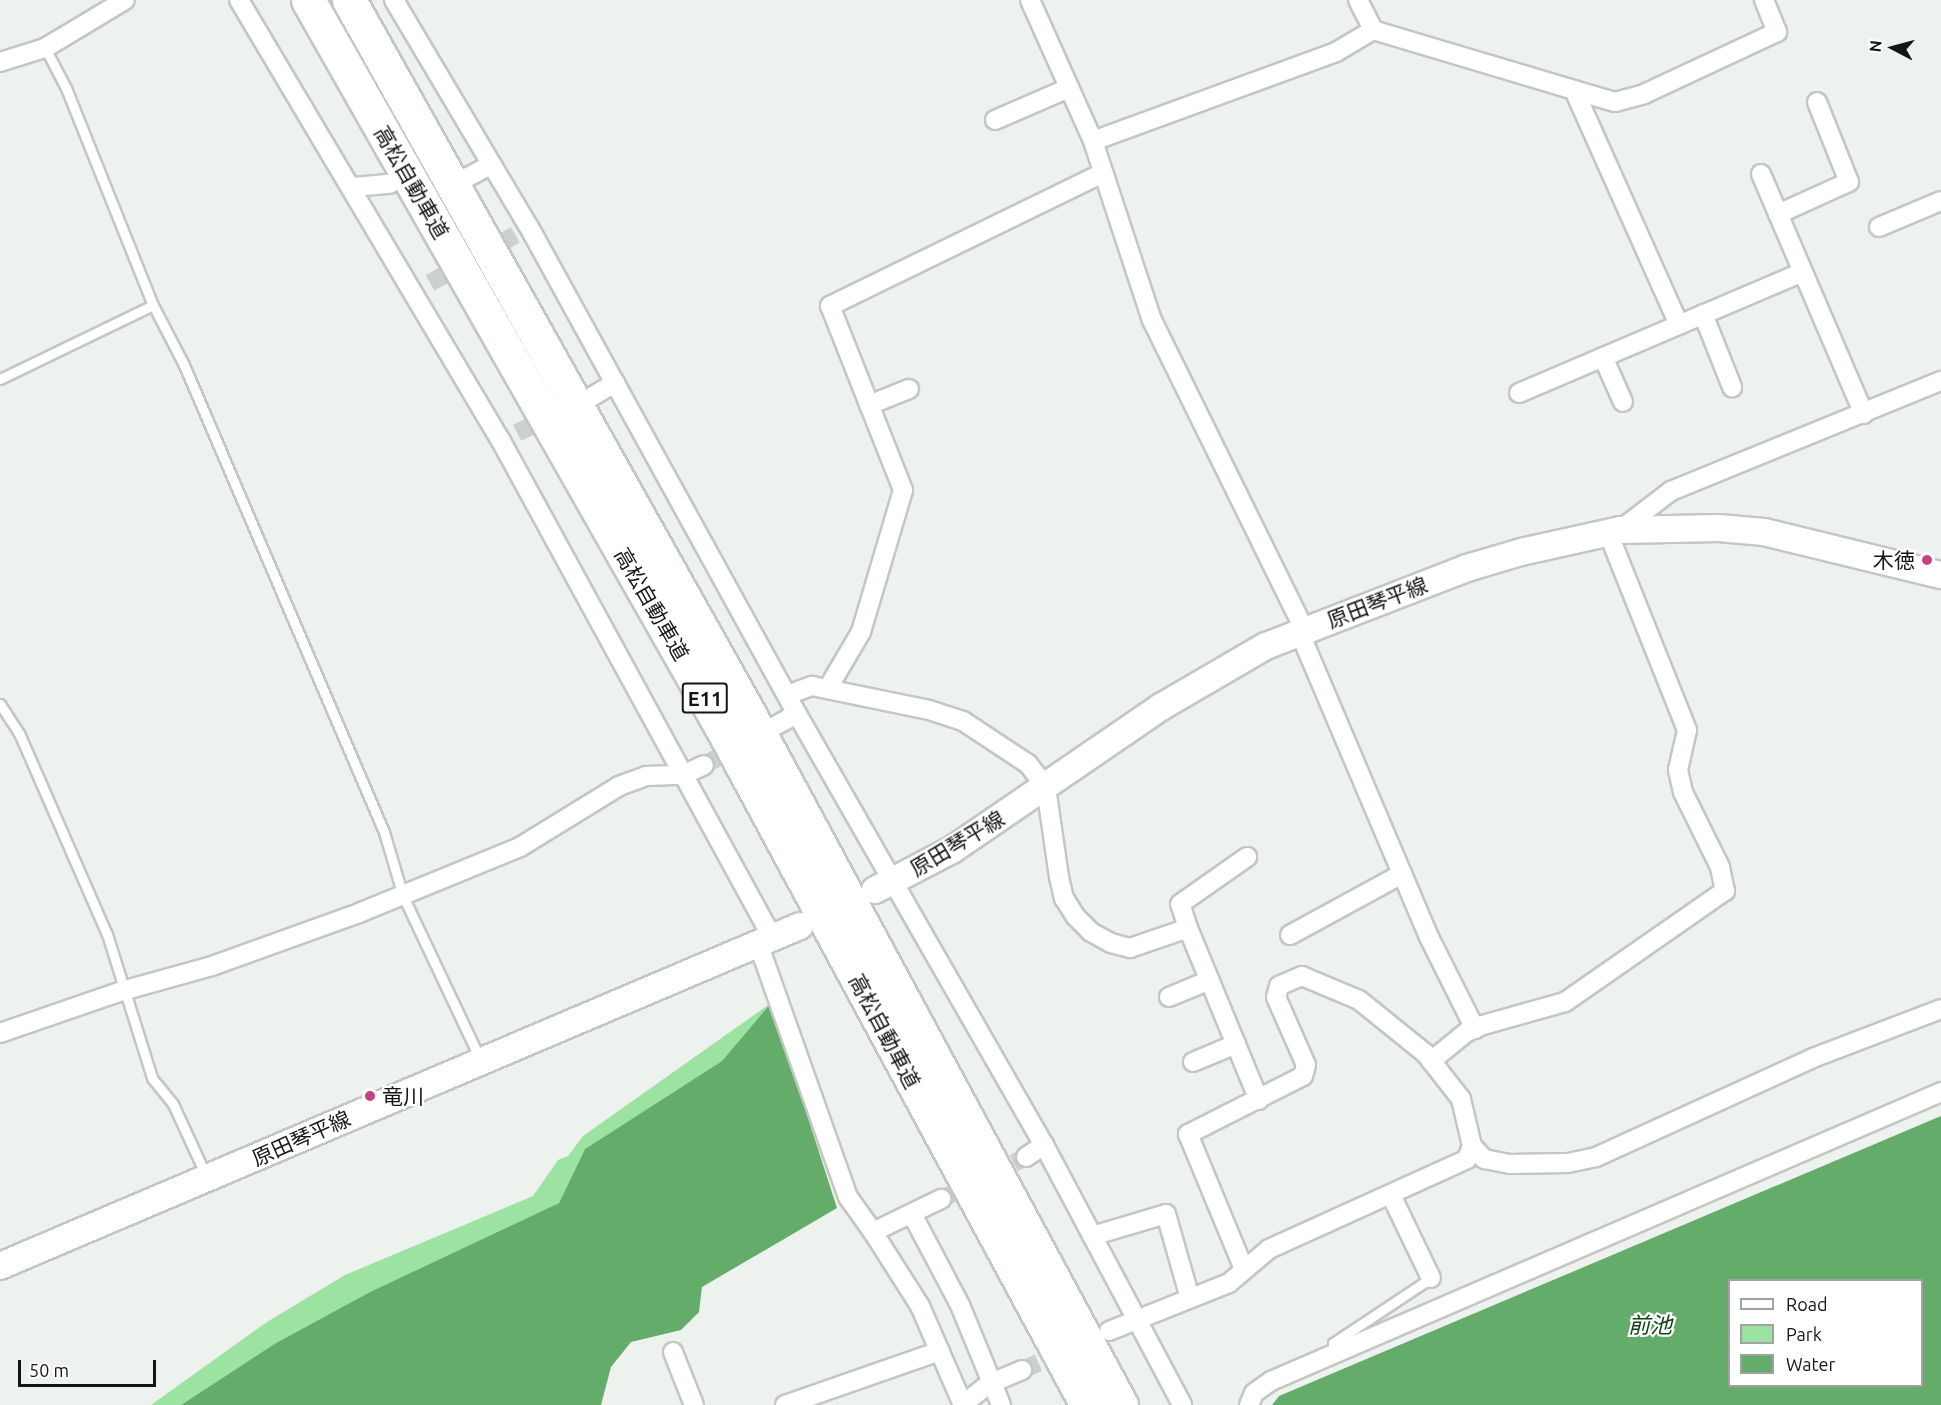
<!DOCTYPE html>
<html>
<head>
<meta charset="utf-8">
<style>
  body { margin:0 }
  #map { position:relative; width:1941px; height:1405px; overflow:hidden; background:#eef2ee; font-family:Ubuntu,"Noto Sans JP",sans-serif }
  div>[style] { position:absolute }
  .green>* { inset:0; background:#9ce2a0 }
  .water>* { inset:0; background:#63ac69 }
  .street-tunnel>* { height:18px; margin-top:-9px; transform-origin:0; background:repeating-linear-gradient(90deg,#cdd1cd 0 18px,transparent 0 27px) }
  .roads { filter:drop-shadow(2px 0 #c3c7c3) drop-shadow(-2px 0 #c3c7c3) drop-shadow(0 2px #c3c7c3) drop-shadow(0 -2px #c3c7c3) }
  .lane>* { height:9px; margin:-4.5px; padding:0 4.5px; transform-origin:4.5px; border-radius:4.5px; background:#fff }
  .street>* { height:18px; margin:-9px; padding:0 9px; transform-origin:9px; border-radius:9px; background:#fff }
  .secondary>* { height:26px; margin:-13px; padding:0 13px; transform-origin:13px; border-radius:13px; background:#fff }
  .highway>* { height:33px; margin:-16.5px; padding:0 16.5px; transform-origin:16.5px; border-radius:16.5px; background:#fff }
  .dots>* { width:16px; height:16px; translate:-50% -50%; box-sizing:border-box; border:3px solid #fff; border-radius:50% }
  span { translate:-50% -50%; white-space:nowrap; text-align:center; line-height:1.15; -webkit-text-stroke:4.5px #fff; paint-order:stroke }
  .shield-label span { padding:2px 4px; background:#fff; border:2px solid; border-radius:4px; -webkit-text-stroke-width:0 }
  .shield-label { font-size:20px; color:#141514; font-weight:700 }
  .street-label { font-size:21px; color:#141514 }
  .poi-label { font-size:21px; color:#141514 }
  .right { translate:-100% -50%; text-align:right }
  .left { translate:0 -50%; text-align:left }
  .water-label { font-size:22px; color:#0e4417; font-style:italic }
  .legend { position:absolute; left:1728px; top:1279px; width:195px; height:108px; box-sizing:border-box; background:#fff; border:2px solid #a1a1a1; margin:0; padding:8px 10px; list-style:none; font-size:18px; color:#141514 }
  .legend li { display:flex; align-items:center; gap:12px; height:30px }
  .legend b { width:30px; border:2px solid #a1a1a1 }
  .north { position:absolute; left:1863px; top:18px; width:60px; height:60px; -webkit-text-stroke:4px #fff; paint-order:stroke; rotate:276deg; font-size:16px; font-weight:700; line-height:24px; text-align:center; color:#141514 }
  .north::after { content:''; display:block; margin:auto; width:21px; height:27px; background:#141514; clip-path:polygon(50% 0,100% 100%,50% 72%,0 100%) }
  .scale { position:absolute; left:18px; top:1360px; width:138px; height:27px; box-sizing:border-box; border:3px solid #141514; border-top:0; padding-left:8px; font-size:18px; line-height:21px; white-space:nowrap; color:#141514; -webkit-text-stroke:4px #fff; paint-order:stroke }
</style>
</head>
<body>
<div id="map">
  <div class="green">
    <div style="clip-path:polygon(771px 1003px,722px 1061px,585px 1149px,559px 1203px,370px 1292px,276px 1343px,181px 1405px,151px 1405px,267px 1322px,345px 1275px,533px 1196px,558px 1160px,568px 1156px,583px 1136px)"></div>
  </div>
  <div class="water">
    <div style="clip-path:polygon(771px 1003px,837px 1208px,702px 1287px,699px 1312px,681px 1330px,631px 1342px,611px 1367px,601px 1405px,181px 1405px,276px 1343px,370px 1292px,559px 1203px,585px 1149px,722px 1061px)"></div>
    <div style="clip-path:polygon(evenodd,1941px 1116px,1941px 1405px,1272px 1405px,1279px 1396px,1941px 1116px,1922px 1280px,1922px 1386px,1730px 1386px,1730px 1280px,1922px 1280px)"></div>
  </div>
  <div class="street-tunnel">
    <div style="left:430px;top:283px;width:98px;rotate:-29.5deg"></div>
    <div style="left:517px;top:433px;width:40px;rotate:-26.6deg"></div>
    <div style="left:704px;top:765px;width:40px;rotate:-28deg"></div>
    <div style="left:941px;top:1199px;width:95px;rotate:-26.3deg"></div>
    <div style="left:1022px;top:1370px;width:49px;rotate:-24deg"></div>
  </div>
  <div class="roads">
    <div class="lane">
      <div style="left:45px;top:48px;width:45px;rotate:62.3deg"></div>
      <div style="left:66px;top:88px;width:234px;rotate:68.2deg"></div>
      <div style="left:153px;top:305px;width:68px;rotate:62.7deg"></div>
      <div style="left:184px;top:365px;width:508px;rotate:66.82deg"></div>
      <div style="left:384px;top:832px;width:67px;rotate:73.5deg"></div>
      <div style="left:403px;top:896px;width:180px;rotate:64.7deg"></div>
      <div style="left:0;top:379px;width:170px;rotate:-25.8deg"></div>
      <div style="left:0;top:704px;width:35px;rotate:57deg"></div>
      <div style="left:19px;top:733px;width:219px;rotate:66.4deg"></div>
      <div style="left:107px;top:934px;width:151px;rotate:72.6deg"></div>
      <div style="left:152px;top:1078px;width:33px;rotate:51deg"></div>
      <div style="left:173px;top:1104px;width:81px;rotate:65.3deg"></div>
      <div style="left:1333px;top:1354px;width:11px;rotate:-90deg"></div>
      <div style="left:1333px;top:1343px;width:118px;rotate:-33.6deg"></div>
    </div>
    <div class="street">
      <div style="left:239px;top:0;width:513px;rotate:59.29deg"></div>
      <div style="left:501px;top:441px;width:565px;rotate:61.35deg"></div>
      <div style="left:394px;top:0;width:264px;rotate:59.3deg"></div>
      <div style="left:529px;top:227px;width:556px;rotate:61.18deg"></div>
      <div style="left:797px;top:714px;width:497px;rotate:60.2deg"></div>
      <div style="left:1044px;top:1145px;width:294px;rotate:62deg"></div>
      <div style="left:1030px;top:0;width:154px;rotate:65.9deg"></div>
      <div style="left:1093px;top:141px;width:188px;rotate:71.8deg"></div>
      <div style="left:1152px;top:320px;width:344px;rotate:63.8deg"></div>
      <div style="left:1358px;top:0;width:34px;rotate:63deg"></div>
      <div style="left:0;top:62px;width:47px;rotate:-17.3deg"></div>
      <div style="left:45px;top:48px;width:93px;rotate:-31deg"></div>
      <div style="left:1574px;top:90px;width:257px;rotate:65.9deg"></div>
      <div style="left:995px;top:120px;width:81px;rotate:-23.4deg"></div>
      <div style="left:1093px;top:141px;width:259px;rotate:-20.1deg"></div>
      <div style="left:1336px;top:52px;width:43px;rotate:-30.7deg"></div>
      <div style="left:1373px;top:30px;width:252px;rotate:16.6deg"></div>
      <div style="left:1615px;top:102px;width:30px;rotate:-15deg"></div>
      <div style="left:1644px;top:94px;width:147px;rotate:-25deg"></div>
      <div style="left:1777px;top:32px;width:35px;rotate:-112deg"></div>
      <div style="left:1761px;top:174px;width:261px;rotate:66.8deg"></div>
      <div style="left:466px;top:178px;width:27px;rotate:-28deg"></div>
      <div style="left:353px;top:187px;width:37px;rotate:-5deg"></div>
      <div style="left:1778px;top:214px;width:78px;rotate:-24.3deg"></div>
      <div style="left:1849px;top:182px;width:86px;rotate:-111.8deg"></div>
      <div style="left:1879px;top:227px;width:67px;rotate:-22.8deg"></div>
      <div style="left:1703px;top:314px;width:79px;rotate:68.3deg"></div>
      <div style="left:1603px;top:357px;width:49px;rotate:66deg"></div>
      <div style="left:1519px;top:393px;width:308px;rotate:-23.1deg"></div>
      <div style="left:593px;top:396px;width:26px;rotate:-31deg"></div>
      <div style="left:869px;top:405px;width:43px;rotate:-21.8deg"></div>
      <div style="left:1620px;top:530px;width:64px;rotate:-37.4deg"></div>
      <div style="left:1671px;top:491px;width:292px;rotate:-22.2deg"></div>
      <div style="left:1299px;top:631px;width:332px;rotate:67deg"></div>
      <div style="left:1429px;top:937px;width:103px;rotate:63.4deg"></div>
      <div style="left:828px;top:688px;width:65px;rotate:-59.5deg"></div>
      <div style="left:861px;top:632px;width:148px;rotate:-73.5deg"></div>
      <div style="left:903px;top:490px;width:198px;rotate:-111.6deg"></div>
      <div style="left:830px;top:306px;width:304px;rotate:-26deg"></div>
      <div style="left:787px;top:695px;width:27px;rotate:-20deg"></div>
      <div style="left:812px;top:686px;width:119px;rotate:11.6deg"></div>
      <div style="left:929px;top:710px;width:36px;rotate:18deg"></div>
      <div style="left:963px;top:721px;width:78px;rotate:33.5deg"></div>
      <div style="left:1028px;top:764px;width:29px;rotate:52deg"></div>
      <div style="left:1046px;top:787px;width:91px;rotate:81.8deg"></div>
      <div style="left:1059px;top:877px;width:22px;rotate:77deg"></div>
      <div style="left:1064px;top:898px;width:22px;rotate:58deg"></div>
      <div style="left:1076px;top:917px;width:21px;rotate:45deg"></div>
      <div style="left:1091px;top:932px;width:23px;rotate:29deg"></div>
      <div style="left:1111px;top:943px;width:20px;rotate:15deg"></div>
      <div style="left:1130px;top:948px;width:61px;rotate:-19deg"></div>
      <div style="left:1188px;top:928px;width:186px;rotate:67.6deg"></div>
      <div style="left:775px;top:726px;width:25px;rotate:-29deg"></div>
      <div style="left:1188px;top:928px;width:25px;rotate:-108deg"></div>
      <div style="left:1180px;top:904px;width:82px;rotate:-35deg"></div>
      <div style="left:1290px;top:935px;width:128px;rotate:-28.6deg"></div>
      <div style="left:758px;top:943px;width:269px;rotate:70.5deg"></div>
      <div style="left:848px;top:1197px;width:43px;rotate:54.5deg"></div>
      <div style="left:873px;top:1232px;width:76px;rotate:-25.9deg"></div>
      <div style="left:1169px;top:997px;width:44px;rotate:-22.5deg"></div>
      <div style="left:0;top:1033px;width:129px;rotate:-19deg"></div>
      <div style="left:122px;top:991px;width:93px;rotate:-15.5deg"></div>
      <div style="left:212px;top:966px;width:156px;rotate:-19.8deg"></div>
      <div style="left:359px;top:913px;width:174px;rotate:-22.3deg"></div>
      <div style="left:520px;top:847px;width:116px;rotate:-31.6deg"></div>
      <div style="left:619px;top:786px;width:29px;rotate:-20deg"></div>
      <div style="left:646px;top:776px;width:37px;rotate:-2deg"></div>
      <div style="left:683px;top:775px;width:23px;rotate:-25deg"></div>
      <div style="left:1431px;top:1061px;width:46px;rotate:-38.9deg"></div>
      <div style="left:1467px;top:1032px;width:17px;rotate:-24deg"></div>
      <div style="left:1483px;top:1025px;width:85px;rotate:-15.7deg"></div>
      <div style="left:1565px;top:1002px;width:195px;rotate:-34.8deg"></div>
      <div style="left:1725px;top:891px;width:25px;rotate:-102deg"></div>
      <div style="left:1720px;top:867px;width:84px;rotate:-116.3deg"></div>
      <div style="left:1683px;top:792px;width:23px;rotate:-103deg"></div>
      <div style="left:1678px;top:770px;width:41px;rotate:-77.3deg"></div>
      <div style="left:1687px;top:730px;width:213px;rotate:-111.8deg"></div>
      <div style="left:1193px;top:1062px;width:47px;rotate:-22.7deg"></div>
      <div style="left:1472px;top:1146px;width:18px;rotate:47deg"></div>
      <div style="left:1484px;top:1159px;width:26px;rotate:11deg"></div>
      <div style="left:1510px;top:1164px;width:58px;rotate:-1deg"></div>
      <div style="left:1568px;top:1163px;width:29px;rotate:-12deg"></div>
      <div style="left:1596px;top:1157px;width:239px;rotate:-24.5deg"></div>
      <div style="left:1813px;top:1058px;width:137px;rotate:-20.9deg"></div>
      <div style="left:1026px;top:1157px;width:22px;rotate:-34deg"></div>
      <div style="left:1391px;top:1195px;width:92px;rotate:64.3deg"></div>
      <div style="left:912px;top:1214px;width:103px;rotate:62.2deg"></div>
      <div style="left:960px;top:1305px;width:108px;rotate:67.7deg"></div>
      <div style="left:873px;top:1232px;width:88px;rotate:57.6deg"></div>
      <div style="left:920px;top:1306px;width:108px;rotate:66.5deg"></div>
      <div style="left:1092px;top:1236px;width:77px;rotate:-16.6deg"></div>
      <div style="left:1166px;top:1214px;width:87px;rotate:74.1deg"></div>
      <div style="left:1109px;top:1331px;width:129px;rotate:-21.8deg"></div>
      <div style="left:1229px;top:1283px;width:52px;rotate:-40.4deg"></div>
      <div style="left:1269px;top:1249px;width:217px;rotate:-24.4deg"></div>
      <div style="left:1467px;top:1159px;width:14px;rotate:-69deg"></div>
      <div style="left:1472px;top:1146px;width:48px;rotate:-103.2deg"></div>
      <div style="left:1461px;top:1099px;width:57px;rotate:-127.9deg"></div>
      <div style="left:1426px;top:1054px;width:86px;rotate:-141.1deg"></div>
      <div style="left:1359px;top:1000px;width:62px;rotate:-157.2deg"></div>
      <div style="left:1302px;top:976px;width:25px;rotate:157deg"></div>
      <div style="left:1279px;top:986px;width:11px;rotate:105deg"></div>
      <div style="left:1276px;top:997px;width:74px;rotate:66.2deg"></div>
      <div style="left:1306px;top:1065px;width:11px;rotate:105deg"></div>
      <div style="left:1303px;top:1076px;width:129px;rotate:153.2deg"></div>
      <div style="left:1188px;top:1134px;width:146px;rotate:67.5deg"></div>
      <div style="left:673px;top:1352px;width:57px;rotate:68.4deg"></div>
      <div style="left:785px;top:1405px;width:164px;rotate:-19.2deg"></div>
      <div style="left:962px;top:1405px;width:34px;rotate:-38deg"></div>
      <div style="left:989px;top:1384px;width:36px;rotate:-23deg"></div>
      <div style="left:1249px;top:1405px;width:13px;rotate:-67deg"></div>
      <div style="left:1254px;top:1393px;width:21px;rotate:-35deg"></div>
      <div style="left:1271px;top:1381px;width:730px;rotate:-23.33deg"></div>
    </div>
    <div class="secondary">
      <div style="left:875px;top:890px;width:87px;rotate:-27.5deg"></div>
      <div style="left:952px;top:850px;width:253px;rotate:-34.4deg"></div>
      <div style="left:1161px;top:707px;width:121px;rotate:-30.2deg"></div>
      <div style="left:1266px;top:646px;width:216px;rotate:-21.2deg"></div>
      <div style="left:1467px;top:568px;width:56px;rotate:-16.5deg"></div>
      <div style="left:1521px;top:552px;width:101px;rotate:-12.5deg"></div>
      <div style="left:1620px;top:530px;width:99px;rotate:-1.2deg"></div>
      <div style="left:1719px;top:528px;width:45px;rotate:5.1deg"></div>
      <div style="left:1764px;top:532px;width:182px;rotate:13.7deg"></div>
      <div style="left:0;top:1266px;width:869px;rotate:-23.03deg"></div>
    </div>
    <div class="highway">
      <div style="left:308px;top:0;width:840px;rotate:60.38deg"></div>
      <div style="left:723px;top:730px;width:767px;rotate:61.66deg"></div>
      <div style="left:349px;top:0;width:814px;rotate:60.73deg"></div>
      <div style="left:747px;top:710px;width:789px;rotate:61.71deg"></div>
    </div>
  </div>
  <div class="dots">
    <div style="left:1927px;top:560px;background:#c64183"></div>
    <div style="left:370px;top:1096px;background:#c64183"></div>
  </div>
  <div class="shield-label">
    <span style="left:705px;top:698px">E11</span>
  </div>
  <div class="street-label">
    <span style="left:412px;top:182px;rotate:60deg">高松自動車道</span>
    <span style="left:1377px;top:602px;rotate:-21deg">原田琴平線</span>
    <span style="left:652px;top:604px;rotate:60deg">高松自動車道</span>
    <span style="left:957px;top:843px;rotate:-31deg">原田琴平線</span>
    <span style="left:885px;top:1031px;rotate:62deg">高松自動車道</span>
    <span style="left:301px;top:1138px;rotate:-24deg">原田琴平線</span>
  </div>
  <div class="poi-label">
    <span class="right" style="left:1915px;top:560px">木徳</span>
    <span class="left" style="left:382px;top:1096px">竜川</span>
  </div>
  <div class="water-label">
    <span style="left:1650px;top:1325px">前池</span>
  </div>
  <ul class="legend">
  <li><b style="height:8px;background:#fff"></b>Road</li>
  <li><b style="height:16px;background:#9ce2a0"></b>Park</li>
  <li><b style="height:16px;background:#63ac69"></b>Water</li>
  </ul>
  <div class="north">N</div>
  <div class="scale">50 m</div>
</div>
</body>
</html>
